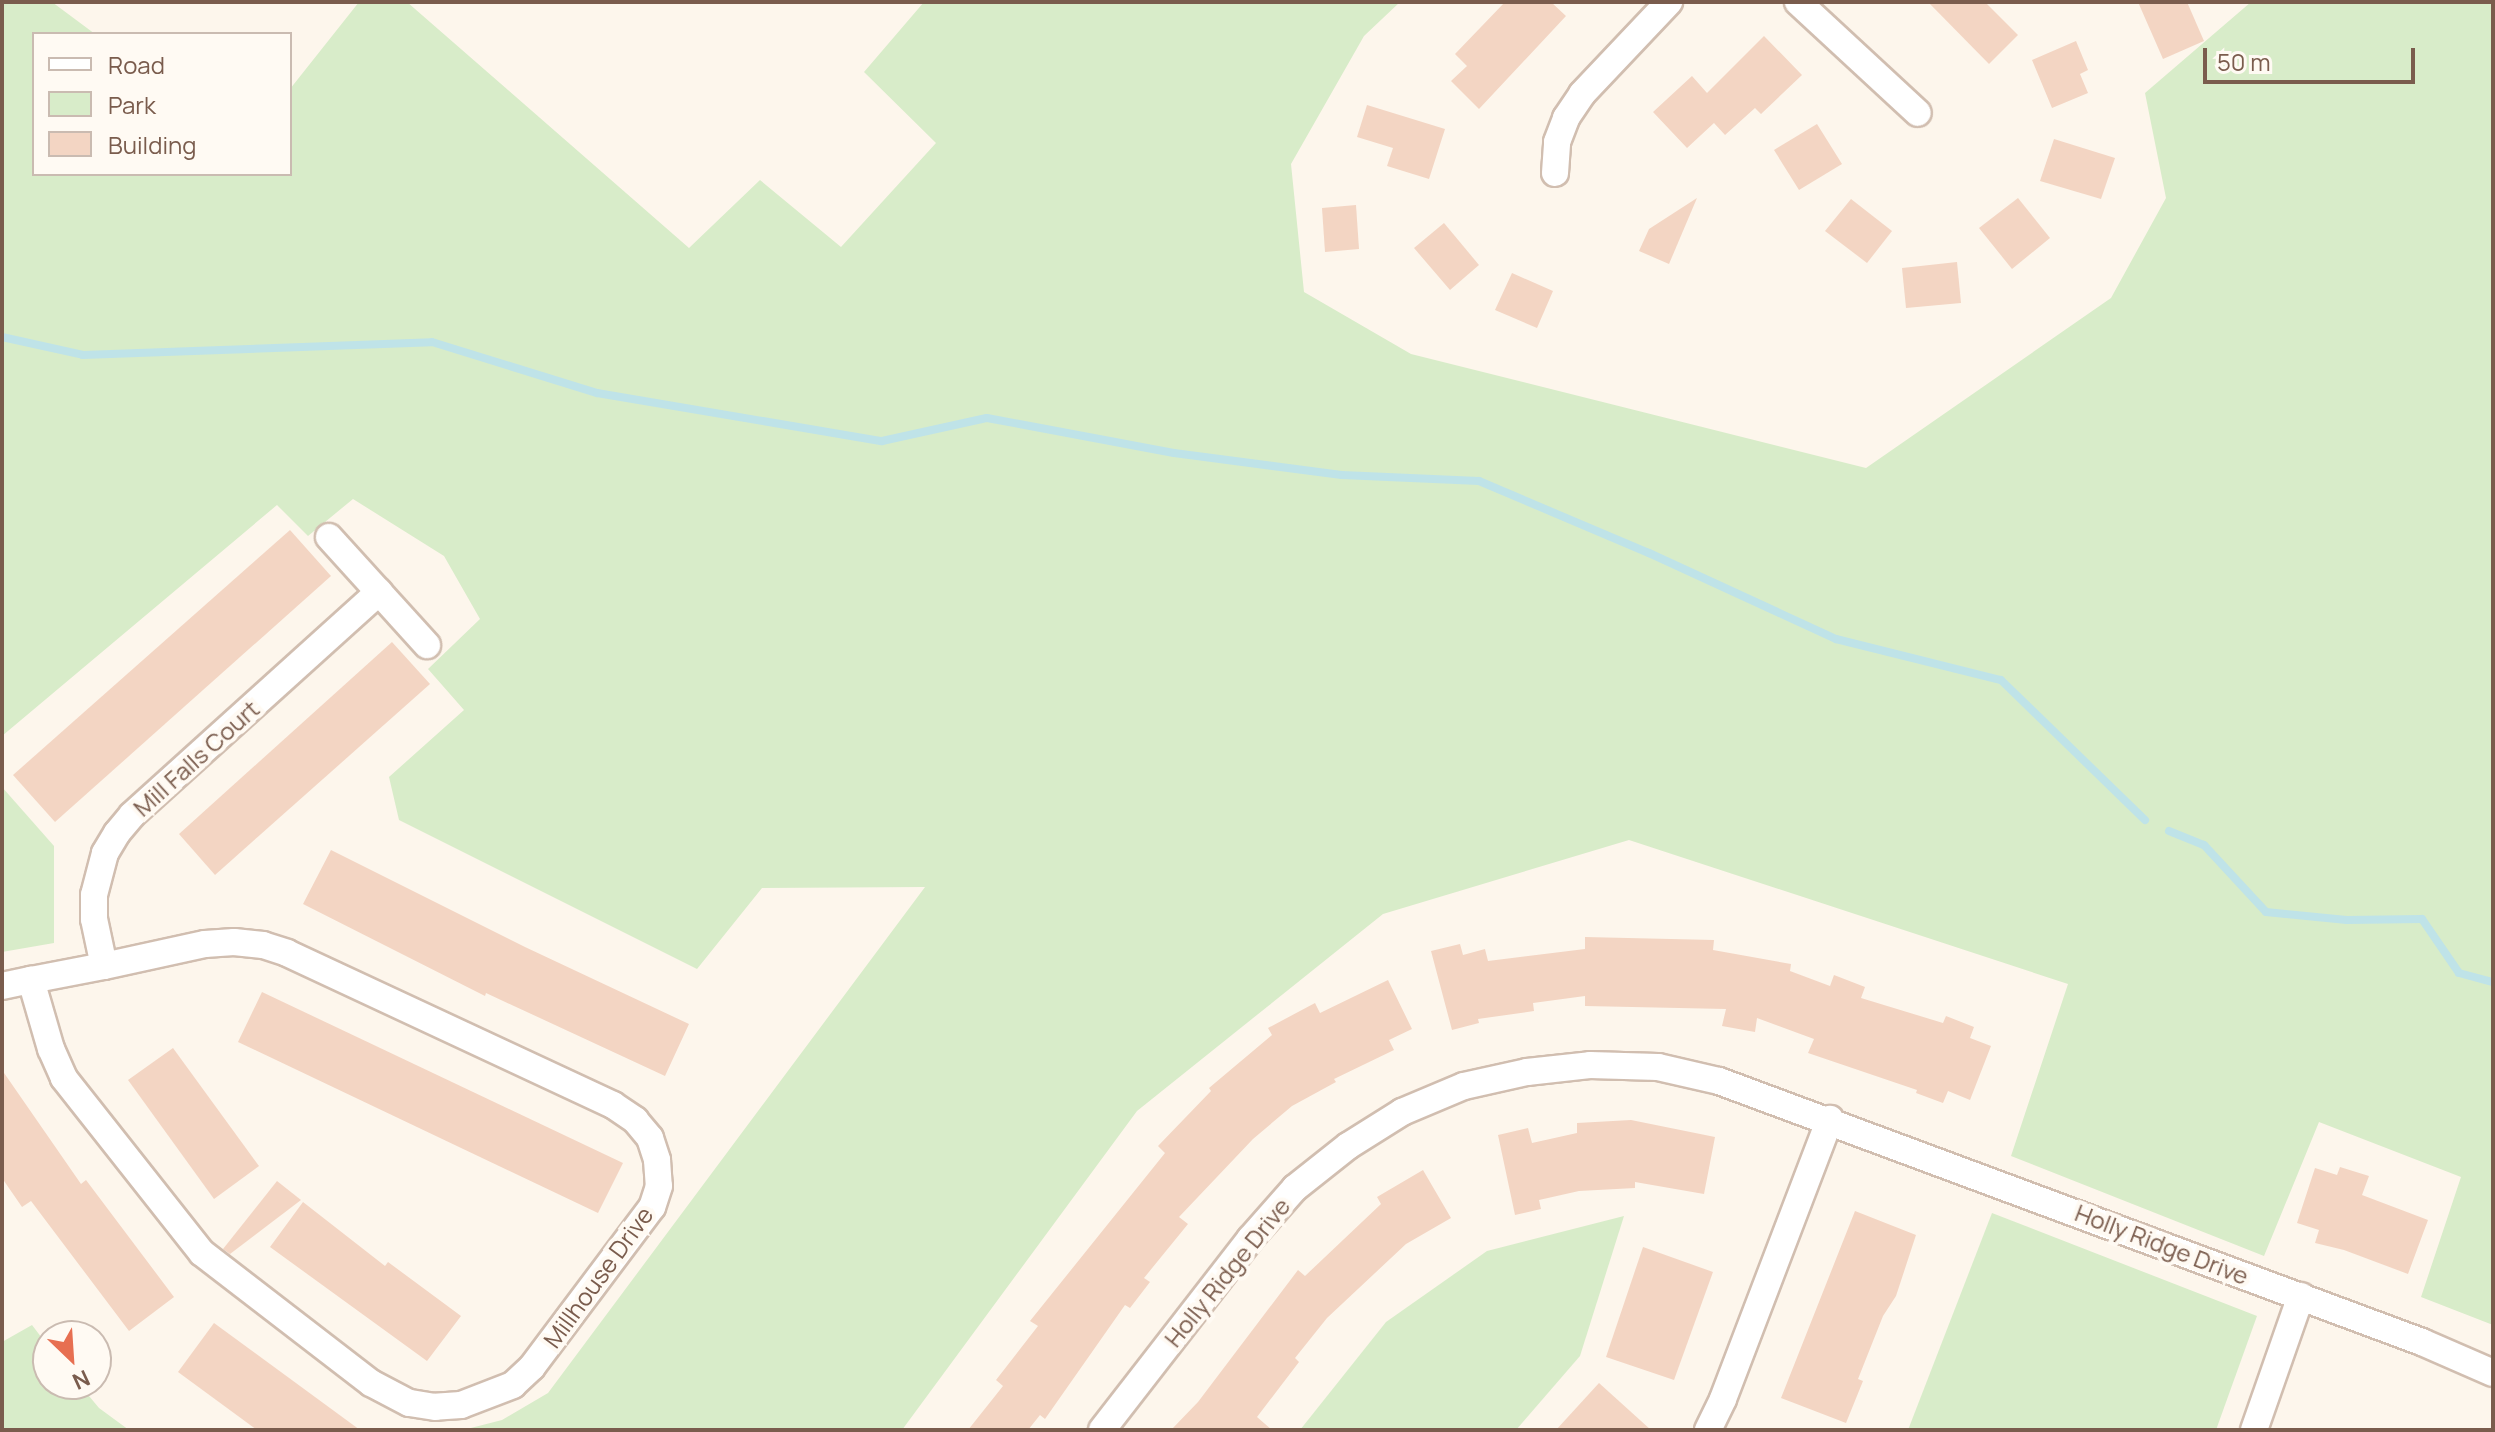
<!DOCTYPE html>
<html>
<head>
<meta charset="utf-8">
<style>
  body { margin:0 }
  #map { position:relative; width:2495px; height:1432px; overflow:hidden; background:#fdf6ec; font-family:Manrope,sans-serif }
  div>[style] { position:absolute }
  .green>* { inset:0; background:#d8ecc9 }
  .stream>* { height:8px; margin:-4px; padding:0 4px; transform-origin:4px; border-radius:4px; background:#bfe3e8 }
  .building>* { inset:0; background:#f3d5c3 }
  .roads { filter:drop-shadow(2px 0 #d1beb0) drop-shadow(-2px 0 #d1beb0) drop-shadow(0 2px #d1beb0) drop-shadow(0 -2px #d1beb0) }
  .street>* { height:26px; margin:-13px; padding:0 13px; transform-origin:13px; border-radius:13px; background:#fff }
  span { translate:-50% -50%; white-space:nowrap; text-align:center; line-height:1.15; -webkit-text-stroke:8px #fffaf3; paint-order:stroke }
  .street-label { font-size:24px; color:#7a5c4d }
  .frame { position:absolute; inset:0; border:4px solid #7a5c4d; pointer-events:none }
  .legend { position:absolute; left:32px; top:32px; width:260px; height:144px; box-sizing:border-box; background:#fffaf3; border:2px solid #cabbb1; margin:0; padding:10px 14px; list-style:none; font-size:24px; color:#7a5c4d }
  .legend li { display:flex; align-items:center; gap:16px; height:40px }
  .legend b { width:40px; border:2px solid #cabbb1 }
  .north { position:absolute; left:32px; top:1320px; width:80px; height:80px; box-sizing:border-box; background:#fffaf3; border:2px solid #cabbb1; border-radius:50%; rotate:155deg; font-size:22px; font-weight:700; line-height:32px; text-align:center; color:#7a5c4d }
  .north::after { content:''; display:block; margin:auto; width:28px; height:36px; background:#e76f51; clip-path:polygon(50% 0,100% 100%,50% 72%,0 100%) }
  .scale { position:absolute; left:2203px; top:48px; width:212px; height:36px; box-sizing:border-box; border:4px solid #7a5c4d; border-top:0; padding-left:10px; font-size:24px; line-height:28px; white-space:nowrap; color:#7a5c4d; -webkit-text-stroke:6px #fffaf3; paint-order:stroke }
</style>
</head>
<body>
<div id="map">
  <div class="green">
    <div style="clip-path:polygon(2px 2px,52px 2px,95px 34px,34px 34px,34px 174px,290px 174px,290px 89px,359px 2px,407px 2px,689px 248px,760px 180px,841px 247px,936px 143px,864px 72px,924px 2px,1400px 2px,1364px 36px,1291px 164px,1304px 292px,1411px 354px,1866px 468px,2111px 298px,2166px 198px,2145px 93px,2251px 2px,2493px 2px,2493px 1325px,2421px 1297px,2461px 1177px,2319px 1122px,2264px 1256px,2011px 1156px,2068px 984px,1629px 840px,1383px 914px,1137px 1111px,902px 1430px,463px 1430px,502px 1420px,548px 1393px,925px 887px,762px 888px,697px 969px,399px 820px,389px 777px,464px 710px,428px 669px,480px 619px,444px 556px,353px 499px,308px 536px,277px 505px,2px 736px)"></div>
    <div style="clip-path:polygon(2px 787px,54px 846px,54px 943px,2px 952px)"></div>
    <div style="clip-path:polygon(1992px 1213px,2257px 1316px,2216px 1430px,1908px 1430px)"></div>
    <div style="clip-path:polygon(1624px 1216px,1580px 1356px,1516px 1430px,1300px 1430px,1386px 1322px,1487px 1251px)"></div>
    <div style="clip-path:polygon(32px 1325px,48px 1346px,48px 1384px,79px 1384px,99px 1408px,129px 1430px,2px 1430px,2px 1342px)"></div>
  </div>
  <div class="stream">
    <div style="left:2px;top:337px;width:83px;rotate:12.5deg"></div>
    <div style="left:83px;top:355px;width:349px;rotate:-2.1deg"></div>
    <div style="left:432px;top:342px;width:173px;rotate:17.2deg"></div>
    <div style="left:597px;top:393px;width:289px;rotate:9.6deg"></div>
    <div style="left:882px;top:441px;width:107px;rotate:-12.4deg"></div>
    <div style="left:987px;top:418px;width:190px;rotate:10.6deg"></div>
    <div style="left:1174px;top:453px;width:169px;rotate:7.5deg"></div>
    <div style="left:1342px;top:475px;width:137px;rotate:2.5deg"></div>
    <div style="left:1479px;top:481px;width:185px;rotate:23deg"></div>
    <div style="left:1649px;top:553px;width:206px;rotate:24.7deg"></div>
    <div style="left:1836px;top:639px;width:170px;rotate:14deg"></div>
    <div style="left:2001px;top:680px;width:201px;rotate:44.2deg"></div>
    <div style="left:2169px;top:831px;width:38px;rotate:22deg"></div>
    <div style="left:2204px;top:845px;width:91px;rotate:47.2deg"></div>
    <div style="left:2266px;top:912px;width:81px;rotate:5.6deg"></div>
    <div style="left:2347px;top:920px;width:75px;rotate:-0.8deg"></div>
    <div style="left:2422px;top:919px;width:65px;rotate:55.6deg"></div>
    <div style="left:2459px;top:973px;width:35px;rotate:15deg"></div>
  </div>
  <div class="building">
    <div style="clip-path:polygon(1505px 2px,1551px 2px,1566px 16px,1479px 109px,1451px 81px,1467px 66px,1455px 54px)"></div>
    <div style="clip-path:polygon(1928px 2px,1985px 2px,2018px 35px,1989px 64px)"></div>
    <div style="clip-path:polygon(2138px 2px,2187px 2px,2204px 41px,2163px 59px)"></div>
    <div style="clip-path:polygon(1764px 36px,1802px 75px,1761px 114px,1755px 108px,1725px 135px,1714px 123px,1687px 148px,1653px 112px,1692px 76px,1707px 93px)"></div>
    <div style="clip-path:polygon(2076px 41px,2088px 70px,2080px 74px,2088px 93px,2052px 108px,2032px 60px)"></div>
    <div style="clip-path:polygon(1367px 105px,1445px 129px,1429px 179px,1387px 166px,1393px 148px,1357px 137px)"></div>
    <div style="clip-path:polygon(1817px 124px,1842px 164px,1799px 190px,1774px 150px)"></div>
    <div style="clip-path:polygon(2054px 139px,2115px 158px,2101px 199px,2040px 181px)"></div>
    <div style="clip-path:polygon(1697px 198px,1669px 264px,1639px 251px,1649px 229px)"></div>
    <div style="clip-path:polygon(2018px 198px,2050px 238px,2012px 269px,1979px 228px)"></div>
    <div style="clip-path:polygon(1851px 199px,1892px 231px,1867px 263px,1825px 231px)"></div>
    <div style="clip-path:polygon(1356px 205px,1359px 249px,1325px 252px,1322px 208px)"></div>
    <div style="clip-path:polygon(1444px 223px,1479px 265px,1450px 290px,1414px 248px)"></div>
    <div style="clip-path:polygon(1957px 262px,1961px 303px,1906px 308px,1902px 268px)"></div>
    <div style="clip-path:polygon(1512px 273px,1553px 291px,1537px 328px,1495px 310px)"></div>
    <div style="clip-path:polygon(290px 530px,331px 576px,55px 822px,13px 775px)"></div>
    <div style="clip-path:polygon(392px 642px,430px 684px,215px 875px,179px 834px)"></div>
    <div style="clip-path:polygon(331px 850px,525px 947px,689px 1024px,665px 1076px,486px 993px,485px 996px,303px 904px)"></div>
    <div style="clip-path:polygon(1585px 937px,1714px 940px,1713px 950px,1791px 964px,1790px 971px,1830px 986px,1834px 975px,1865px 987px,1861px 998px,1943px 1023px,1946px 1016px,1974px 1027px,1970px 1038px,1991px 1046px,1970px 1100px,1948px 1091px,1943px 1103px,1916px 1093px,1917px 1090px,1808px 1053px,1814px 1039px,1757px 1018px,1755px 1032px,1722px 1026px,1726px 1009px,1585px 1006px,1585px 996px,1533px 1003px,1534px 1011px,1478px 1019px,1479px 1023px,1452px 1030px,1431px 951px,1460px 944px,1463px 955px,1485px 949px,1488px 961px,1585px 949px)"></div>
    <div style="clip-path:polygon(1388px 980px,1412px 1029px,1389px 1040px,1394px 1050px,1334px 1079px,1336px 1082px,1292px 1106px,1253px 1139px,1179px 1217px,1188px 1224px,1144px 1278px,1150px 1282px,1130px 1308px,1125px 1305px,1045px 1419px,1040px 1415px,1028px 1430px,968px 1430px,1003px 1386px,996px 1380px,1038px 1326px,1030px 1321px,1165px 1153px,1158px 1146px,1211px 1091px,1209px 1088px,1272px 1035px,1268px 1028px,1315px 1003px,1320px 1013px)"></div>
    <div style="clip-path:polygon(262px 992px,623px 1163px,598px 1213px,238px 1042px)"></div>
    <div style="clip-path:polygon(173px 1048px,259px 1166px,214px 1199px,128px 1080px)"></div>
    <div style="clip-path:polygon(2px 1070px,81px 1184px,86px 1180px,174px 1297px,129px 1331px,31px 1201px,22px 1207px,2px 1178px)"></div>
    <div style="clip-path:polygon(1631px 1120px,1715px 1137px,1704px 1194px,1635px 1182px,1635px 1188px,1579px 1191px,1539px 1200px,1541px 1209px,1515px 1215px,1498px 1135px,1528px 1128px,1532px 1143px,1577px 1133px,1577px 1123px)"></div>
    <div style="clip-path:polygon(2340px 1167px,2369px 1176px,2362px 1195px,2428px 1220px,2408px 1274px,2344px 1250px,2315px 1243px,2319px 1230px,2297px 1223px,2315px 1168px,2337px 1175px)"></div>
    <div style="clip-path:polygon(1423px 1170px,1451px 1218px,1406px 1244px,1327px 1318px,1295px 1358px,1299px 1362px,1257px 1417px,1272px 1430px,1171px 1430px,1198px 1402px,1298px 1270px,1305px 1276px,1381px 1204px,1377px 1197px)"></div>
    <div style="clip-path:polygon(277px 1181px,301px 1200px,230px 1254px,223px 1249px)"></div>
    <div style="clip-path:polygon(303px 1202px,385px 1266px,388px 1262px,461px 1316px,427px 1361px,270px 1247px)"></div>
    <div style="clip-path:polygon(1855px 1211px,1916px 1235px,1896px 1296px,1883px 1316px,1858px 1379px,1863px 1381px,1846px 1423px,1781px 1398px)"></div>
    <div style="clip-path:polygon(1643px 1247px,1713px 1272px,1674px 1380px,1606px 1357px)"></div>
    <div style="clip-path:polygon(214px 1323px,360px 1430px,257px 1430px,178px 1372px)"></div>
    <div style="clip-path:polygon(1599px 1383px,1651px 1430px,1556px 1430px)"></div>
  </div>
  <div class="roads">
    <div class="street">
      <div style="left:1798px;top:2px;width:163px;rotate:42.8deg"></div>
      <div style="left:1555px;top:173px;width:31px;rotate:-86deg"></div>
      <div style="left:1557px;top:142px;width:26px;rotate:-69deg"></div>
      <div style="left:1566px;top:118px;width:29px;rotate:-56deg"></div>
      <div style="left:1582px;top:94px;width:127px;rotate:-46.6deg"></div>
      <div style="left:329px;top:537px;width:146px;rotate:47.8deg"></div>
      <div style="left:104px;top:966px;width:48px;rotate:-102deg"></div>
      <div style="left:94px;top:919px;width:24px;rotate:-90deg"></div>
      <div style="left:94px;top:895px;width:43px;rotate:-75.3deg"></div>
      <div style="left:105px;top:853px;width:23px;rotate:-59deg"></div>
      <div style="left:117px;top:833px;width:23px;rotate:-50deg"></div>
      <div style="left:132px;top:815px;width:333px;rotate:-42.1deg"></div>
      <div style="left:2px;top:986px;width:30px;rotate:-12deg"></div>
      <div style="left:31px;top:980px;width:74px;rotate:-10.9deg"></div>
      <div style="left:104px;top:966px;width:103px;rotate:-12.3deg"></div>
      <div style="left:205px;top:944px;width:29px;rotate:-4deg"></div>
      <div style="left:234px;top:942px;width:29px;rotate:6deg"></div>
      <div style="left:263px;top:945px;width:25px;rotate:18deg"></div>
      <div style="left:287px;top:953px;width:360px;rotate:25deg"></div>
      <div style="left:613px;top:1105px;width:27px;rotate:34deg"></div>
      <div style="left:635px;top:1120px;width:23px;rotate:50deg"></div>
      <div style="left:650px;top:1138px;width:23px;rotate:72deg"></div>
      <div style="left:657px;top:1160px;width:26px;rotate:86deg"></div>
      <div style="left:659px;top:1186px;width:22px;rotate:108deg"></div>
      <div style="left:652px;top:1207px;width:200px;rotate:126.9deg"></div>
      <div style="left:532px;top:1367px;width:26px;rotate:137deg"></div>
      <div style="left:513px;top:1385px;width:56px;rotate:159deg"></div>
      <div style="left:461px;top:1405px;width:26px;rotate:176deg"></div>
      <div style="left:435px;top:1407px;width:26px;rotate:-171deg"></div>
      <div style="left:409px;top:1403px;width:43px;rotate:-152.2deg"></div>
      <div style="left:371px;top:1383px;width:213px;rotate:-142.4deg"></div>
      <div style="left:202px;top:1253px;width:223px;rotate:-128.3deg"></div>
      <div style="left:64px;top:1078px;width:32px;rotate:-114deg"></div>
      <div style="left:51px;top:1049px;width:72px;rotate:-106.2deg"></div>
      <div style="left:1102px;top:1430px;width:242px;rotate:-52.2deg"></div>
      <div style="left:1250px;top:1239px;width:68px;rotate:-48.6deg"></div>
      <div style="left:1295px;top:1188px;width:68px;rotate:-38.4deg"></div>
      <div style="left:1348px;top:1146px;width:64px;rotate:-32.2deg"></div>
      <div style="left:1402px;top:1112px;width:67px;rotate:-22.8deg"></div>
      <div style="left:1464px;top:1086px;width:65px;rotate:-12.5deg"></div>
      <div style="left:1527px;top:1072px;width:63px;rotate:-6.3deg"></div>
      <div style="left:1590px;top:1065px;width:68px;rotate:1.7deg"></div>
      <div style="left:1658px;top:1067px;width:63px;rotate:12.9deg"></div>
      <div style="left:1719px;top:1081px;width:750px;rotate:20.37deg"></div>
      <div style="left:2422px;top:1342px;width:77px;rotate:23.6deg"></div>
      <div style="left:1708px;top:1430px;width:34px;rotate:-64deg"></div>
      <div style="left:1723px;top:1399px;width:300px;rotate:-69.1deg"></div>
      <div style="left:2254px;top:1430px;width:142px;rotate:-70.7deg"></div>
    </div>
  </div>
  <div class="street-label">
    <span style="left:196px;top:758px;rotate:-42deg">Mill Falls Court</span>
    <span style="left:2162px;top:1244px;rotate:21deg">Holly Ridge Drive</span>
    <span style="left:1227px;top:1272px;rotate:-51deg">Holly Ridge Drive</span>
    <span style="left:598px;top:1277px;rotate:-54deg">Millhouse Drive</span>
  </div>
  <div class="frame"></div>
  <ul class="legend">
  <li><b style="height:10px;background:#fff"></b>Road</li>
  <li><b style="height:22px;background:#d8ecc9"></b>Park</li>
  <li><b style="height:22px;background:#f3d5c3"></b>Building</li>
  </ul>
  <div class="north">N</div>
  <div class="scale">50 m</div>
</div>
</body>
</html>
